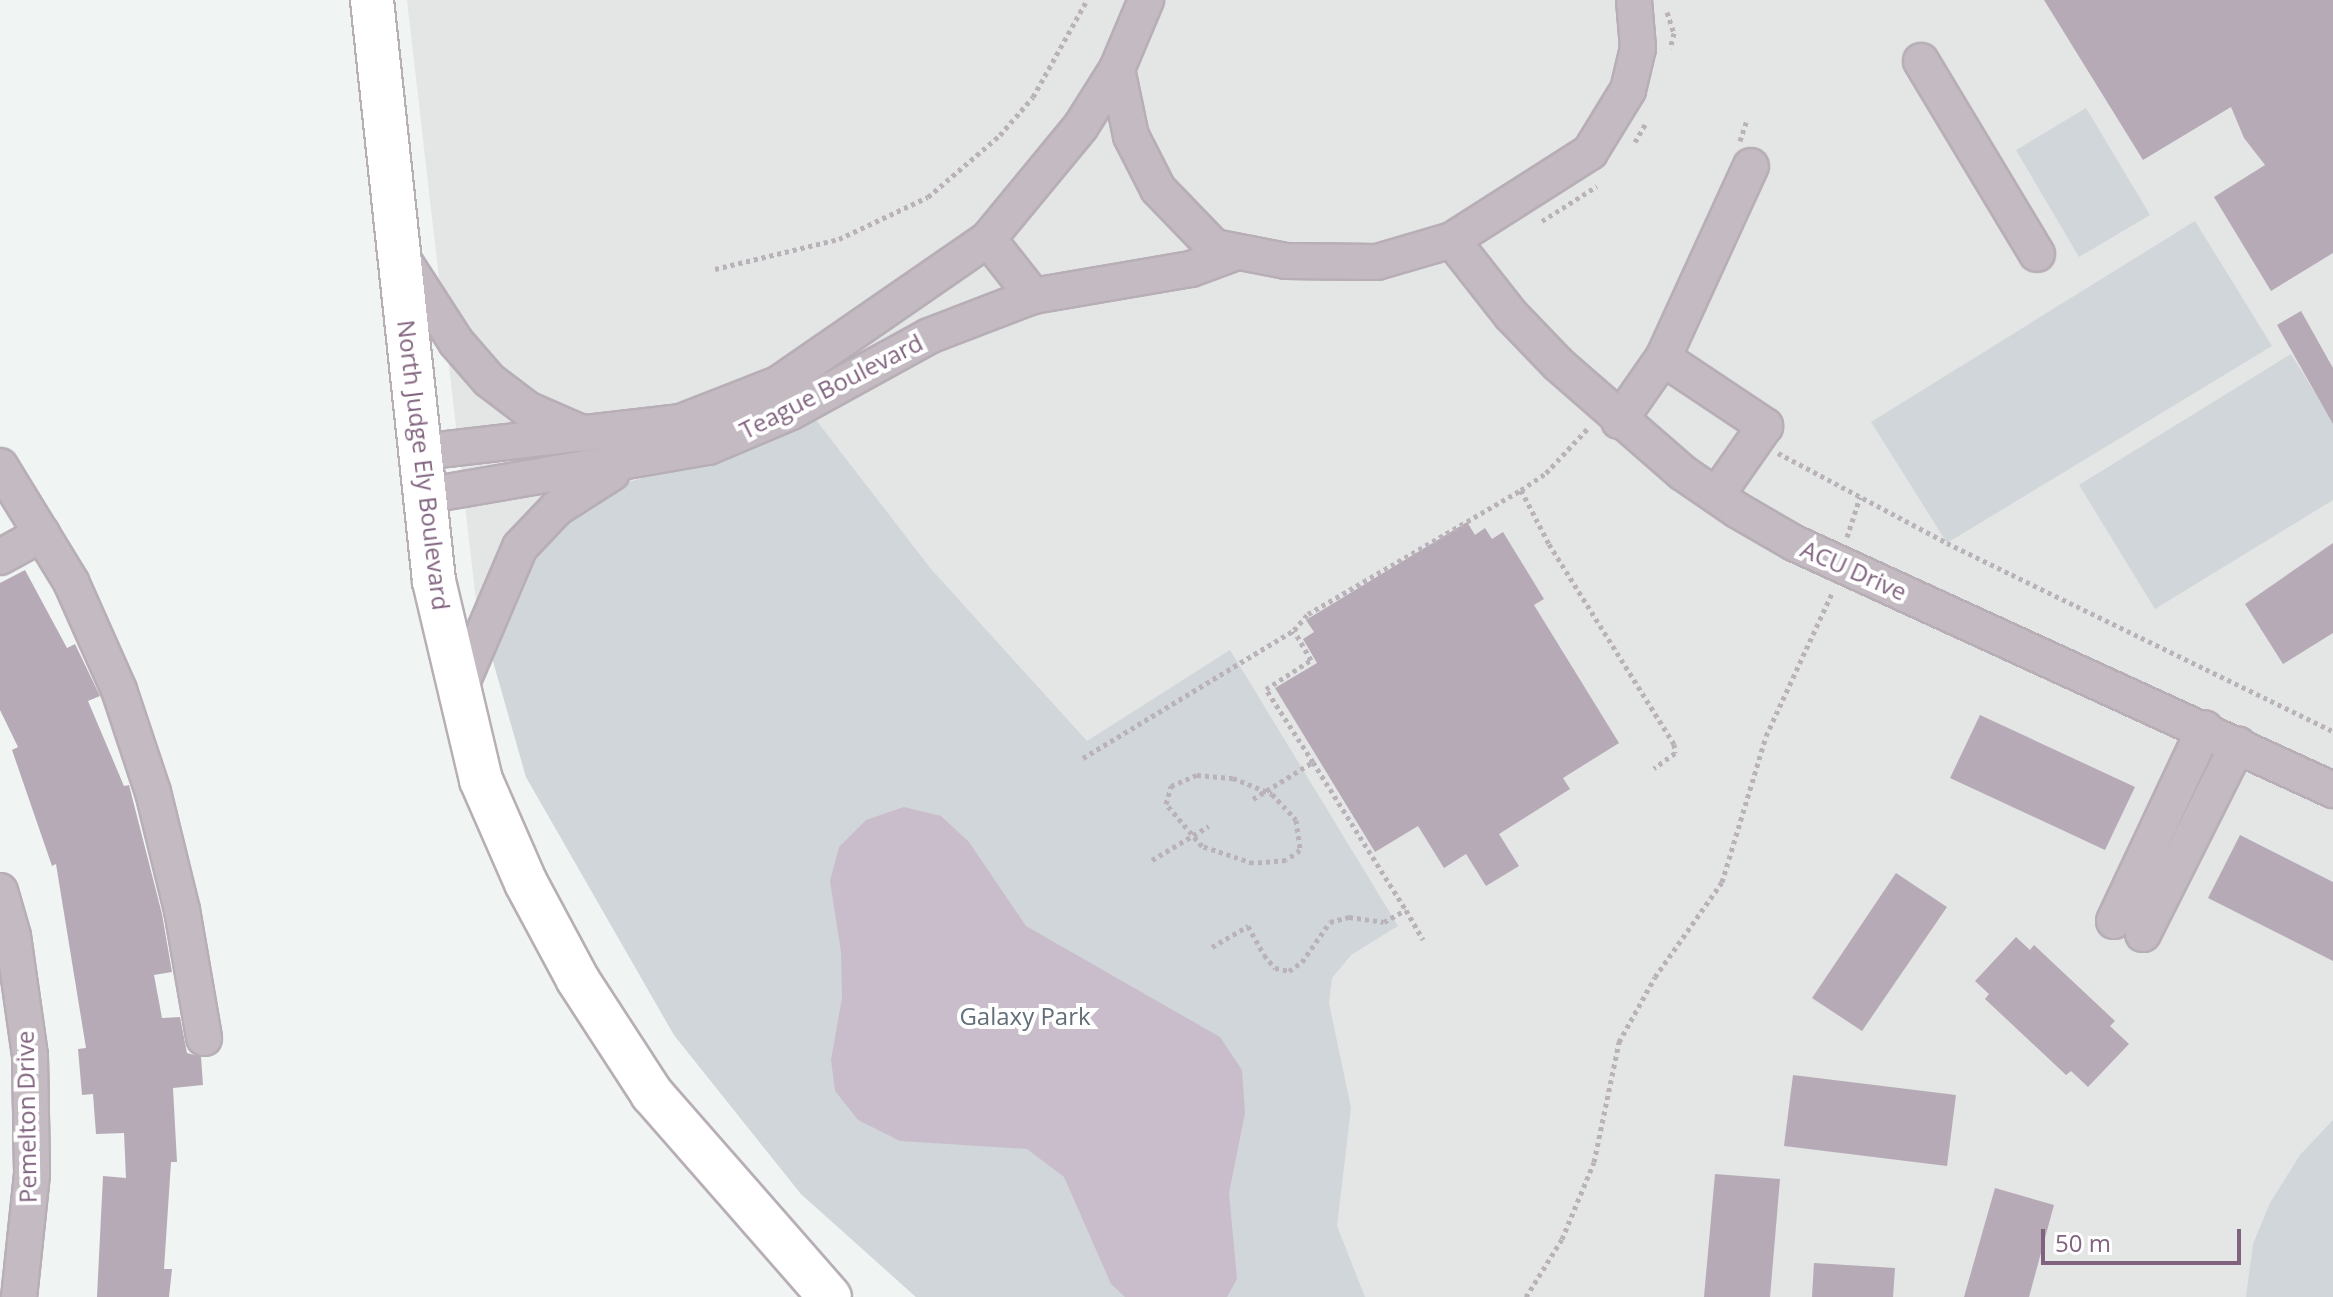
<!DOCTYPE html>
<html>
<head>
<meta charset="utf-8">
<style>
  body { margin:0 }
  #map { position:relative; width:2333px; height:1297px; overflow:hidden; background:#f0f4f3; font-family:"Open Sans",sans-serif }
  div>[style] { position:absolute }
  .built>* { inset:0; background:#e4e5e5 }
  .green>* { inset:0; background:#d0d6d9 }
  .water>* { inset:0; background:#cabdcb }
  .building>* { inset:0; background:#b6aab7 }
  .path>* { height:5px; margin-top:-2.5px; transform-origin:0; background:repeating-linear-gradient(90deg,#b9b3b9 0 4px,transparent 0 8px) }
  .roads { filter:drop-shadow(2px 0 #b7aeb6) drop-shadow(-2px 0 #b7aeb6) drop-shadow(0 2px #b7aeb6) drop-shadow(0 -2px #b7aeb6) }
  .minor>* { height:34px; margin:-17px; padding:0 17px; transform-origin:17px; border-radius:17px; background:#c3bac2 }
  .major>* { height:42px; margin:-21px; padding:0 21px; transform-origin:21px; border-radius:21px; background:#fff }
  span { translate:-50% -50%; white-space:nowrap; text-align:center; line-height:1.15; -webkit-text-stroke:8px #fff; paint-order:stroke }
  .street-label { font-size:24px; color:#81637f }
  .park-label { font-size:24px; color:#626f79 }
  .scale { position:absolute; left:2041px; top:1229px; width:200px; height:36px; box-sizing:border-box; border:4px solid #81637f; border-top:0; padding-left:10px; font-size:24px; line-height:28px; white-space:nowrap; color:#81637f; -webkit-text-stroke:6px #fff; paint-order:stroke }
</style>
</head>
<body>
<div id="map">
  <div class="built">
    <div style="clip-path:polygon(407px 0,2333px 0,2333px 1297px,916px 1297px,801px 1194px,674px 1035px,526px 777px,476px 601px)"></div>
  </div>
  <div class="green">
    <div style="clip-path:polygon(2086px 108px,2150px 215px,2079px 257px,2016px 150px)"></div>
    <div style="clip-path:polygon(2195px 221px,2272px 346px,1947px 543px,1871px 422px)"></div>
    <div style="clip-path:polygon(2291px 354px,2333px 422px,2333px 500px,2155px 609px,2079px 485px)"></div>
    <div style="clip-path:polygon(816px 420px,931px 569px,1087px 741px,1230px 650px,1398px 926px,1351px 955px,1332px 978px,1329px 1003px,1351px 1108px,1337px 1226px,1365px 1297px,916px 1297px,801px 1194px,674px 1035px,526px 777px,491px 654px,512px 592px,543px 539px,581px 505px,618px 486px)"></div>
    <div style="clip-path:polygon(2333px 1120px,2333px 1297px,2246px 1297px,2253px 1244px,2270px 1203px,2300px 1155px)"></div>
  </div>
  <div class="water">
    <div style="clip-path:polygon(904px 807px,941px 816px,969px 842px,1026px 926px,1220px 1037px,1242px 1070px,1245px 1113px,1229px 1193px,1237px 1279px,1227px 1297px,1125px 1297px,1111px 1284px,1064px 1177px,1027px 1149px,900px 1141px,858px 1120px,835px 1091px,831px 1060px,842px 998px,841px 952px,830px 881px,839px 847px,866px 820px)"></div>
  </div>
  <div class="building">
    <div style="clip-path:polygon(2044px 0,2333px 0,2333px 253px,2271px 291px,2214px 197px,2265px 165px,2244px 138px,2231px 107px,2143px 160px)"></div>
    <div style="clip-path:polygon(2301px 311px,2333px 368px,2333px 424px,2277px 325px)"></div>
    <div style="clip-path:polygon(1467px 522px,1475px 535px,1485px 528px,1492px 539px,1503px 532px,1544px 599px,1534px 605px,1619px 743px,1563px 778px,1570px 789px,1499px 834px,1519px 866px,1486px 886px,1466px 854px,1444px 868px,1418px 826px,1375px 852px,1275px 688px,1317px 663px,1303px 639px,1314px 632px,1306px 620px)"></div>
    <div style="clip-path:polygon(2333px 543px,2333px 633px,2283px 664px,2245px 604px)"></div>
    <div style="clip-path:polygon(25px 570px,67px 648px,75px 644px,100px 696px,88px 701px,124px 786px,129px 785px,162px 914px,172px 972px,154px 975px,162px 1018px,180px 1017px,187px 1053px,201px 1057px,203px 1085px,173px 1088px,177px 1162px,171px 1162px,164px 1269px,172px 1269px,169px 1297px,97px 1297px,103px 1176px,126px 1178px,124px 1133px,96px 1134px,93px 1094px,82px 1095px,78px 1049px,86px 1048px,56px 864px,52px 866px,12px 750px,18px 747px,0 710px,0 583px)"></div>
    <div style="clip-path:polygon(1980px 715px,2135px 787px,2105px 850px,1950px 778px)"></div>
    <div style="clip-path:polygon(2240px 835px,2333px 882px,2333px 961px,2208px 898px)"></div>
    <div style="clip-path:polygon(1896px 873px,1947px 907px,1862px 1031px,1812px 998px)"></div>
    <div style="clip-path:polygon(2016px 937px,2030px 950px,2034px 945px,2115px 1021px,2110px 1026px,2129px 1044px,2088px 1087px,2071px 1071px,2066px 1075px,1985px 999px,1989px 994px,1975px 981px)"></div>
    <div style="clip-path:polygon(1793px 1075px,1956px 1095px,1947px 1166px,1784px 1146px)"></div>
    <div style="clip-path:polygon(1715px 1174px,1780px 1179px,1770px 1297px,1704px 1297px)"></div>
    <div style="clip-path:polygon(1995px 1188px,2054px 1205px,2029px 1297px,1964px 1297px)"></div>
    <div style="clip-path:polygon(1814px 1263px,1895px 1268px,1893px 1297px,1812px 1297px)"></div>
  </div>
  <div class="path">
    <div style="left:1667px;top:12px;width:22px;rotate:72deg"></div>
    <div style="left:1674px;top:33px;width:16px;rotate:104deg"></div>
    <div style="left:1740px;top:141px;width:20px;rotate:-72deg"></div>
    <div style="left:1635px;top:142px;width:22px;rotate:-60deg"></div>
    <div style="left:1542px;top:221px;width:65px;rotate:-32.5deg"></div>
    <div style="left:715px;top:269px;width:128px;rotate:-13.6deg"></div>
    <div style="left:839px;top:239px;width:98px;rotate:-25.3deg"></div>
    <div style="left:928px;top:197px;width:95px;rotate:-40.7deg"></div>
    <div style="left:1000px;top:135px;width:50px;rotate:-49deg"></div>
    <div style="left:1033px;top:97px;width:111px;rotate:-60.9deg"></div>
    <div style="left:1778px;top:453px;width:191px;rotate:28deg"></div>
    <div style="left:1947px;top:543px;width:429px;rotate:26deg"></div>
    <div style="left:1521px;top:490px;width:61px;rotate:62.6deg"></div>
    <div style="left:1549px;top:544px;width:236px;rotate:58deg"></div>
    <div style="left:1674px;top:744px;width:9px;rotate:84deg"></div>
    <div style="left:1675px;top:753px;width:26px;rotate:144deg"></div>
    <div style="left:1847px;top:537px;width:42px;rotate:-72deg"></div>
    <div style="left:1083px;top:758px;width:247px;rotate:-31.2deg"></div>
    <div style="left:1294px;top:630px;width:21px;rotate:-49deg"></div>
    <div style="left:1308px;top:614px;width:246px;rotate:-30.2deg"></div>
    <div style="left:1521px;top:490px;width:30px;rotate:-34deg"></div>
    <div style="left:1546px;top:473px;width:63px;rotate:-46.9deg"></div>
    <div style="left:1313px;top:762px;width:175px;rotate:57.9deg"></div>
    <div style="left:1197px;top:775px;width:36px;rotate:5deg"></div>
    <div style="left:1233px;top:778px;width:42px;rotate:22.3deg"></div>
    <div style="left:1272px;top:794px;width:35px;rotate:47deg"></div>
    <div style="left:1296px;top:820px;width:30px;rotate:82deg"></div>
    <div style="left:1300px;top:850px;width:17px;rotate:144deg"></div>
    <div style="left:1286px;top:860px;width:33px;rotate:175deg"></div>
    <div style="left:1253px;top:863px;width:54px;rotate:-161.6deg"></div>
    <div style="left:1202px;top:846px;width:55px;rotate:-130.6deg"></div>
    <div style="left:1166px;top:804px;width:19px;rotate:-74deg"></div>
    <div style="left:1171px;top:786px;width:28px;rotate:-23deg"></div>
    <div style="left:1253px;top:799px;width:70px;rotate:-31.7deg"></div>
    <div style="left:1313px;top:762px;width:87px;rotate:-122.8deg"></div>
    <div style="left:1266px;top:689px;width:54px;rotate:-32.8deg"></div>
    <div style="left:1311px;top:660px;width:34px;rotate:-120deg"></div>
    <div style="left:1152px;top:860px;width:66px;rotate:-30.8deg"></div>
    <div style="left:1212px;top:947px;width:42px;rotate:-30.3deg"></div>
    <div style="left:1248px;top:926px;width:33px;rotate:61deg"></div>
    <div style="left:1264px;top:955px;width:17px;rotate:50deg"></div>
    <div style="left:1275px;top:968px;width:14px;rotate:12deg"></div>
    <div style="left:1289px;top:971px;width:16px;rotate:-35deg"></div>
    <div style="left:1302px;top:962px;width:49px;rotate:-55deg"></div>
    <div style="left:1330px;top:922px;width:20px;rotate:-15deg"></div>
    <div style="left:1349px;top:917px;width:35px;rotate:8deg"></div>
    <div style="left:1384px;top:922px;width:25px;rotate:-29deg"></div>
    <div style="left:1406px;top:910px;width:34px;rotate:60deg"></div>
    <div style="left:1526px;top:1297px;width:68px;rotate:-58.2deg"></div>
    <div style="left:1562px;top:1239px;width:83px;rotate:-67.4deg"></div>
    <div style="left:1594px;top:1162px;width:123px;rotate:-78.2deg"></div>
    <div style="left:1619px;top:1042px;width:74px;rotate:-61deg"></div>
    <div style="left:1655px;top:977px;width:116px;rotate:-54.8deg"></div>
    <div style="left:1722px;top:882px;width:152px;rotate:-73.2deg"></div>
    <div style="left:1766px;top:736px;width:157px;rotate:-65.2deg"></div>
  </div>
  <div class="roads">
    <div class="minor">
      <div style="left:1921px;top:61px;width:225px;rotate:59deg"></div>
      <div style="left:1117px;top:69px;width:68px;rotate:78.2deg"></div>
      <div style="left:1131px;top:136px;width:59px;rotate:63deg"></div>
      <div style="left:1158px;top:189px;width:81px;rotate:46deg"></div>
      <div style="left:1214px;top:247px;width:73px;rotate:11deg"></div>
      <div style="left:1286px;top:261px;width:91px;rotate:0.6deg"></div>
      <div style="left:1377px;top:262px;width:78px;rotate:-16.3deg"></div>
      <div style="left:1452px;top:240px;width:164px;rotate:-32.5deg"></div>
      <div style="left:1590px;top:152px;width:73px;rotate:-58.5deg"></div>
      <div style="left:1628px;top:90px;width:43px;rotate:-76.6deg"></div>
      <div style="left:1638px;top:48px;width:48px;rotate:-94.8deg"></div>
      <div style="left:988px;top:239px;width:73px;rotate:51.7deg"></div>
      <div style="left:1452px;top:240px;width:95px;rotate:51.8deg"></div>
      <div style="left:1511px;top:315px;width:68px;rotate:46.2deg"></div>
      <div style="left:1558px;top:364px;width:166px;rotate:41.1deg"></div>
      <div style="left:1683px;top:473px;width:65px;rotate:34.4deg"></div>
      <div style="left:1737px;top:510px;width:66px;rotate:30.1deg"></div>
      <div style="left:1794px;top:543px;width:593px;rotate:24.62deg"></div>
      <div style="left:400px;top:255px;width:103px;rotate:57.2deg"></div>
      <div style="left:456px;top:342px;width:50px;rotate:49deg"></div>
      <div style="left:489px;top:380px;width:48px;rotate:37.3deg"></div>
      <div style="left:527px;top:409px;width:62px;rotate:23.7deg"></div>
      <div style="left:1663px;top:358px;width:123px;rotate:33.7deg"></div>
      <div style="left:1765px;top:426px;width:85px;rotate:125deg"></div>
      <div style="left:1619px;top:421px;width:77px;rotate:-55.1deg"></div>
      <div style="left:1663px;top:358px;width:211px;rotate:-65.4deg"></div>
      <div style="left:421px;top:452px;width:262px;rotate:-6.6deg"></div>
      <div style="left:681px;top:422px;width:104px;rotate:-21.4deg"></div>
      <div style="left:778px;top:384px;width:255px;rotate:-34.6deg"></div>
      <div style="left:988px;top:239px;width:146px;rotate:-50.5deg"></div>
      <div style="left:1081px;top:126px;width:67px;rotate:-57.7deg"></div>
      <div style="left:1117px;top:69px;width:75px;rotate:-67.2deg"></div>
      <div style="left:0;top:466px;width:136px;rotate:58.5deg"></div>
      <div style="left:71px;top:582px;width:118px;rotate:66deg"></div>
      <div style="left:119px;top:690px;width:108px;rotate:71.6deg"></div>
      <div style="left:153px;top:792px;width:122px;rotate:76.2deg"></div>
      <div style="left:182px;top:910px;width:130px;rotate:80.2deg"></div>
      <div style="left:423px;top:496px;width:289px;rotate:-9.8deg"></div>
      <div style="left:708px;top:447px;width:90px;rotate:-22.9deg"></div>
      <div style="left:791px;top:412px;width:158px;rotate:-28.8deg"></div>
      <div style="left:929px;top:336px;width:111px;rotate:-21deg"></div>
      <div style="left:1033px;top:296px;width:160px;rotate:-9.7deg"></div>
      <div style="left:1191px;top:269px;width:46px;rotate:-20.4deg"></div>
      <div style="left:0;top:557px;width:48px;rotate:-28.7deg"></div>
      <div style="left:459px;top:690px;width:155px;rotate:-66.9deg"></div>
      <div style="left:520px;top:547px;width:54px;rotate:-46.5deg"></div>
      <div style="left:557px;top:508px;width:65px;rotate:-32.5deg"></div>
      <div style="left:0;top:891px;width:47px;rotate:73.9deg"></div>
      <div style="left:13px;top:936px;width:121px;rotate:81.9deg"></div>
      <div style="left:30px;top:1056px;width:118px;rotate:89deg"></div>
      <div style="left:32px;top:1174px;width:124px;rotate:96deg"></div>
      <div style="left:2114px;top:921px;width:213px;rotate:-64.8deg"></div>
      <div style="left:2143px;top:934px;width:212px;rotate:-63.4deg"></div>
    </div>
    <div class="major">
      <div style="left:372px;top:0;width:584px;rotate:83.91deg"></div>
      <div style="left:434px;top:581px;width:204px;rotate:76.7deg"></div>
      <div style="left:481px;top:780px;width:112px;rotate:66.4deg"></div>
      <div style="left:526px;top:883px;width:110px;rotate:61.8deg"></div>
      <div style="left:578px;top:980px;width:136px;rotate:57deg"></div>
      <div style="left:652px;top:1094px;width:270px;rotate:48.8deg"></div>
    </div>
  </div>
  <div class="street-label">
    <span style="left:831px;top:386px;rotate:-27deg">Teague Boulevard</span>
    <span style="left:424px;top:465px;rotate:83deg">North Judge Ely Boulevard</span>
    <span style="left:1854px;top:570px;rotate:24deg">ACU Drive</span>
    <span style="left:26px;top:1117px;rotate:-91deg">Pemelton Drive</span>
  </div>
  <div class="park-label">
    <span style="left:1025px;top:1016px">Galaxy Park</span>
  </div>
  <div class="scale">50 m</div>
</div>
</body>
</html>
